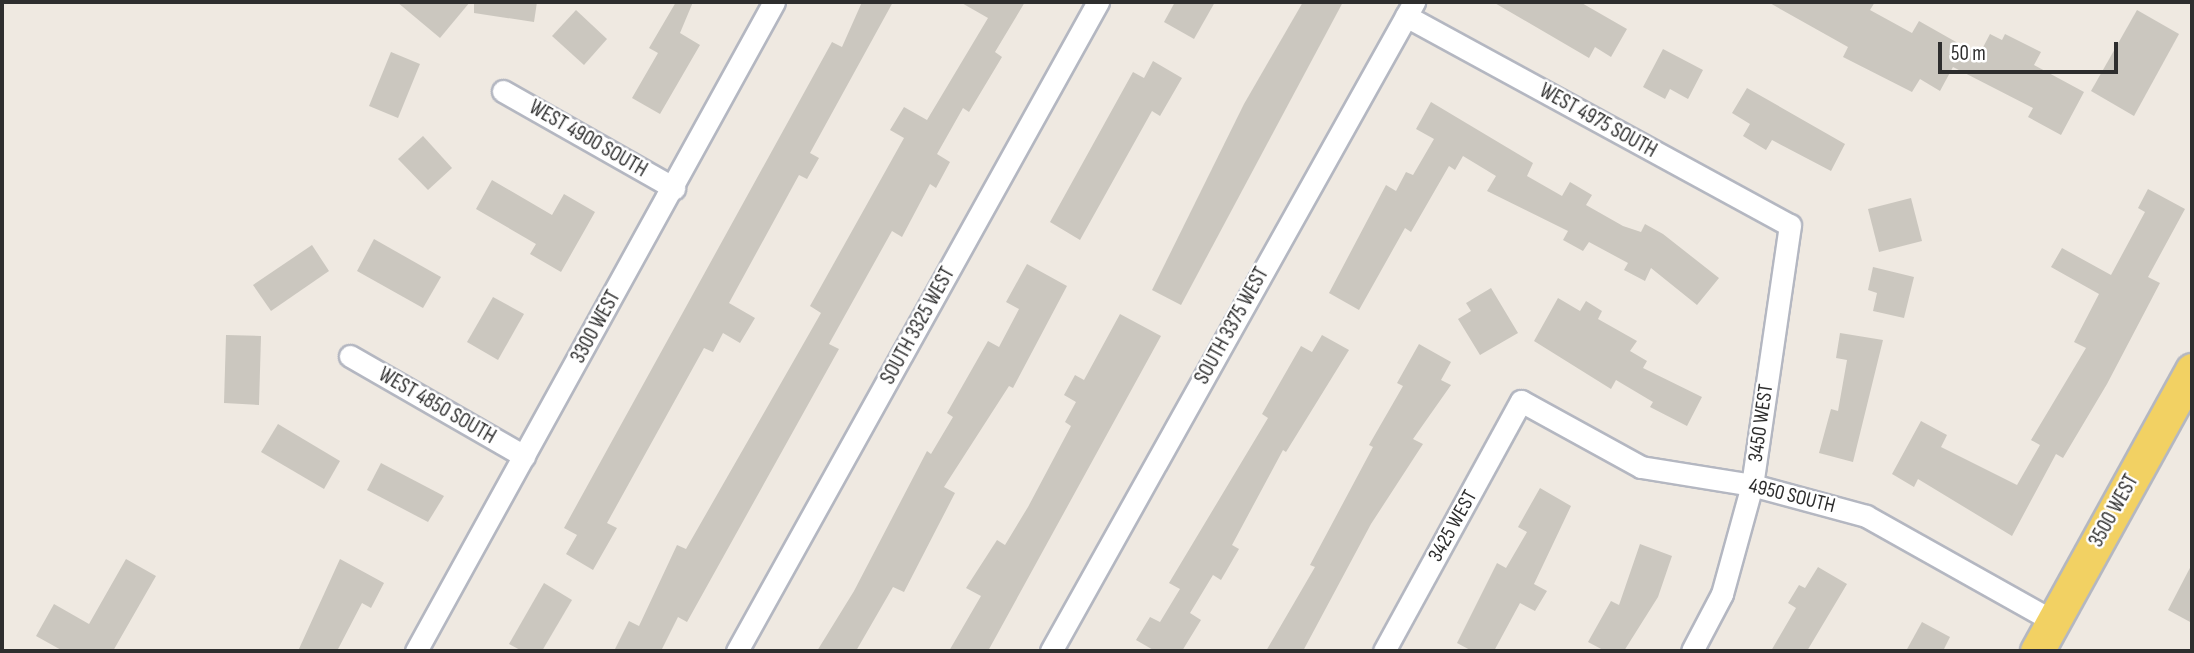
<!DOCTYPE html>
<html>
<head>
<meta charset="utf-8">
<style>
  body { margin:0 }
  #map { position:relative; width:2194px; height:653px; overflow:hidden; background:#efe9e1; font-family:"Sofia Sans Condensed",sans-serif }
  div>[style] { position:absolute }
  .building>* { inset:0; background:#cbc7bf }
  .roads { filter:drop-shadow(2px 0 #b4b7c1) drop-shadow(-2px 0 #b4b7c1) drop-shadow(0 2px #b4b7c1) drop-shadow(0 -2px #b4b7c1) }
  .minor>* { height:21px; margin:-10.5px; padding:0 10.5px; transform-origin:10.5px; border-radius:10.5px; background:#fff }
  .primary>* { height:33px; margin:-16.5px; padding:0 16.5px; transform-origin:16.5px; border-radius:16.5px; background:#f2d163 }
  span { translate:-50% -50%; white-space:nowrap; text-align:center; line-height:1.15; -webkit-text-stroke:5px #fff; paint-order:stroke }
  .street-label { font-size:21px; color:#2e2e2e }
  .frame { position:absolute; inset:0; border:4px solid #2e2e2e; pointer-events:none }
  .scale { position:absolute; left:1938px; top:42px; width:180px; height:32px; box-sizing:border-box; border:4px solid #2e2e2e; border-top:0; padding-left:9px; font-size:21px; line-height:24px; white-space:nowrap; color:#2e2e2e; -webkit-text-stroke:5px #fff; paint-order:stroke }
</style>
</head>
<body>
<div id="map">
  <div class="building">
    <div style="clip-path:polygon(397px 2px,470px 2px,440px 38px)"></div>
    <div style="clip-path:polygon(474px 2px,537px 2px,534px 22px,474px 13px)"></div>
    <div style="clip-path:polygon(676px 2px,693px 2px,680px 33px,700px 45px,660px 114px,632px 98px,658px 53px,649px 48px)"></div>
    <div style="clip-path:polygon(862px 2px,893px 2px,810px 153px,819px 158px,807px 179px,799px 175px,729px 303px,755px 318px,740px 343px,723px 333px,713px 352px,704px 348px,607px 523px,617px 528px,593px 570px,566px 554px,577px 535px,564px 528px,832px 42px,842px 47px)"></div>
    <div style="clip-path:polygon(960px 2px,1025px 2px,995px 52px,1002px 57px,969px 112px,963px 108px,937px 154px,950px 162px,936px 188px,930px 184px,902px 237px,892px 231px,829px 344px,839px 349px,687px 622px,678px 617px,661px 651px,614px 651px,629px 621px,639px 626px,677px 545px,686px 549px,821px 313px,810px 306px,904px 138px,890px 130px,904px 107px,927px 120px,988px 18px)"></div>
    <div style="clip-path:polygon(1175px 2px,1215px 2px,1194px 39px,1164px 22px)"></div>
    <div style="clip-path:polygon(1303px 2px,1343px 2px,1181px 305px,1152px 290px,1244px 104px)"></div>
    <div style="clip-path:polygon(1493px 2px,1580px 2px,1627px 29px,1611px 57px,1595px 47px,1589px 58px)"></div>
    <div style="clip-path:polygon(1768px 2px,1875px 2px,1870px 10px,1912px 33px,1919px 21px,1979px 55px,1990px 34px,2002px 40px,2005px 34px,2041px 52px,2034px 65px,2084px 92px,2061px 135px,2028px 117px,2033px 108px,1953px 67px,1940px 91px,1920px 79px,1912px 92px,1843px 57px,1848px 47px)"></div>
    <div style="clip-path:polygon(576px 10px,607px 39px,584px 65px,552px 36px)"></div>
    <div style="clip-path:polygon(2137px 10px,2179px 34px,2134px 116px,2091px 91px)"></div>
    <div style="clip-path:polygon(1663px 49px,1703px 70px,1688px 99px,1670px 89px,1665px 99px,1643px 87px)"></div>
    <div style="clip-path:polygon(391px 52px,420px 64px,398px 118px,369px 106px)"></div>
    <div style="clip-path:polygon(1153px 61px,1182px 78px,1160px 116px,1152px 111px,1080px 240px,1050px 222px,1133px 72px,1144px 78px)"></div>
    <div style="clip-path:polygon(1747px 88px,1845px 144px,1831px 171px,1772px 140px,1766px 150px,1743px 136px,1750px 124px,1732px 113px)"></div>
    <div style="clip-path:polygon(1431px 102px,1533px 163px,1527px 176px,1562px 196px,1570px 182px,1592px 195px,1586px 205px,1623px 226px,1641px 232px,1645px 224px,1663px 234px,1719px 278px,1697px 305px,1651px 268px,1645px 281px,1624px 270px,1628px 263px,1589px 242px,1583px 251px,1563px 240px,1568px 231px,1487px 191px,1496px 176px,1463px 156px,1455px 170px,1449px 166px,1411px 232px,1405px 228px,1359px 310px,1329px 293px,1386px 185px,1396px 191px,1406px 172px,1413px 175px,1434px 139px,1416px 129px)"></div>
    <div style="clip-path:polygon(423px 136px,452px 168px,428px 190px,398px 159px)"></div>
    <div style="clip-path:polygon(492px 180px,552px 215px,564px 194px,595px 212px,561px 272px,530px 254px,536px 244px,476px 209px)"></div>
    <div style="clip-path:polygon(2148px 189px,2185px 209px,2148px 277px,2160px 283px,2107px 384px,2063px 458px,2056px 454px,2012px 536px,1918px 479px,1914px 487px,1892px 474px,1921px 421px,1947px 435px,1941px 447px,2017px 485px,2040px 445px,2031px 440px,2086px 348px,2074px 342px,2099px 294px,2051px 267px,2062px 248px,2111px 275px,2145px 212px,2138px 208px)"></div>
    <div style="clip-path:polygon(1911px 198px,1922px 241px,1879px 252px,1868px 209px)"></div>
    <div style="clip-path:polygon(374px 239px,441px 277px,423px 308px,357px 271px)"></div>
    <div style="clip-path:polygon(312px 245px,329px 271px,271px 311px,253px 285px)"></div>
    <div style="clip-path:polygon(1027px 264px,1067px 286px,1013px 388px,1009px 386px,944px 487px,955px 493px,904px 592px,893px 587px,856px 651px,817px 651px,854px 591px,927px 451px,931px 454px,953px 417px,947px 413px,988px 341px,999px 347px,1019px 309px,1006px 302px)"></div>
    <div style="clip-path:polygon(1873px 267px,1914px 277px,1904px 318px,1873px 311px,1877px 293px,1868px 290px)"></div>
    <div style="clip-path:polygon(1491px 288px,1518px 333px,1480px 355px,1458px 319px,1471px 311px,1466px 303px)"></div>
    <div style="clip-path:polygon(493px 297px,524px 314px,498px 360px,467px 342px)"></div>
    <div style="clip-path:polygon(1558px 298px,1580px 311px,1586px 301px,1602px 311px,1598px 319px,1637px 341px,1630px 351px,1647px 361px,1643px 368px,1702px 397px,1687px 426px,1650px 407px,1653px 402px,1616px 380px,1611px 389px,1534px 341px)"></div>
    <div style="clip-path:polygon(1120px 314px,1161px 336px,988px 651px,949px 651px,981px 596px,966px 588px,997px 540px,1005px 545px,1028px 507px,1071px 426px,1065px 422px,1076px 402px,1064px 395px,1075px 375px,1084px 380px)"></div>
    <div style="clip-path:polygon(1840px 333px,1883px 340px,1853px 462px,1819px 453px,1831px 409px,1838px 411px,1847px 360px,1836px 358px)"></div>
    <div style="clip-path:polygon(226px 335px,261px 336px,259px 405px,224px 403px)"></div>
    <div style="clip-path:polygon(1322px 335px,1349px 350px,1286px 452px,1283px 450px,1232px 545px,1239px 549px,1221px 580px,1213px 575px,1190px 613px,1201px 620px,1182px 651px,1155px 651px,1136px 640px,1150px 617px,1160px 622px,1180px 589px,1169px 583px,1268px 418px,1262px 414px,1301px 346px,1312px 352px)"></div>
    <div style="clip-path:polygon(1419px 344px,1451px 362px,1441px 380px,1451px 385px,1413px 439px,1423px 444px,1371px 524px,1303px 651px,1266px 651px,1315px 567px,1310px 565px,1373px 447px,1369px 445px,1403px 386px,1397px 383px)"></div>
    <div style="clip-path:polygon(278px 424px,340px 461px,324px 489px,261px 452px)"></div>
    <div style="clip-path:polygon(381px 463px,444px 496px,428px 522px,367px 490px)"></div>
    <div style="clip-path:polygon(1540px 488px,1571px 506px,1534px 584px,1547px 591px,1535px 611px,1520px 603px,1494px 651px,1472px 651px,1457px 643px,1497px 563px,1506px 568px,1527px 532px,1518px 527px)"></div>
    <div style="clip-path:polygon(1640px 544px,1672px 556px,1658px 597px,1624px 651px,1605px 651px,1588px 642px,1611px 601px,1619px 605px)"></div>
    <div style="clip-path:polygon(126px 559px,156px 576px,113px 651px,63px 651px,36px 636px,54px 604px,89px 624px)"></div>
    <div style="clip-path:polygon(340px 559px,384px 583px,371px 608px,362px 603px,337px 651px,298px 651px)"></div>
    <div style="clip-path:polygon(2192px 564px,2192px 623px,2168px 610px)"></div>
    <div style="clip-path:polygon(1818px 567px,1847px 584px,1807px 651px,1771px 651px,1796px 608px,1788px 603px,1799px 585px,1805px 588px)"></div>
    <div style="clip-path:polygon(544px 583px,572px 600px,542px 651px,522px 651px,509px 644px)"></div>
    <div style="clip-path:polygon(1922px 622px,1950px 637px,1943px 651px,1906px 651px)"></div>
  </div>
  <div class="roads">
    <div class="minor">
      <div style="left:1406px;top:16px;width:437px;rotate:28.6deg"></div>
      <div style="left:1790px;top:225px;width:263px;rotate:98.3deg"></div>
      <div style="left:1752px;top:485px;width:113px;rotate:105.4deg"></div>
      <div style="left:1722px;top:594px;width:64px;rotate:117.8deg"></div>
      <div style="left:503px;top:91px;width:197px;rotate:29.6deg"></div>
      <div style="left:350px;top:356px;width:201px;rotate:29.9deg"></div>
      <div style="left:416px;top:651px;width:741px;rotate:-61.12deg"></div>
      <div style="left:737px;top:651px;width:743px;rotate:-60.92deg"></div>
      <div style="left:1051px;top:651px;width:744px;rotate:-60.78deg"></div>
      <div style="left:1384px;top:651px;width:285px;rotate:-61.3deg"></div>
      <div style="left:1521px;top:401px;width:137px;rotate:28.8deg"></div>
      <div style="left:1641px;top:467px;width:112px;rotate:9.2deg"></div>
      <div style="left:1752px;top:485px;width:118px;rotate:15.2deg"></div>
      <div style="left:1866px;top:516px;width:214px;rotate:29.3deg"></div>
    </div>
    <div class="primary">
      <div style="left:2037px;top:651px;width:321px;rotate:-61.1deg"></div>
    </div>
  </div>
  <div class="street-label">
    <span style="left:1598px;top:121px;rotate:29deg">WEST 4975 SOUTH</span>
    <span style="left:588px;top:139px;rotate:30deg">WEST 4900 SOUTH</span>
    <span style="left:918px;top:326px;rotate:-61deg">SOUTH 3325 WEST</span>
    <span style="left:1232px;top:326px;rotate:-61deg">SOUTH 3375 WEST</span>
    <span style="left:596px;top:327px;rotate:-61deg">3300 WEST</span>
    <span style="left:437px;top:406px;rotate:30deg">WEST 4850 SOUTH</span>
    <span style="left:1761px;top:423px;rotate:-82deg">3450 WEST</span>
    <span style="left:1792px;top:496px;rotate:14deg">4950 SOUTH</span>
    <span style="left:2114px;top:511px;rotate:-61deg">3500 WEST</span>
    <span style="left:1453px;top:526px;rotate:-61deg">3425 WEST</span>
  </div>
  <div class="frame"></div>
  <div class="scale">50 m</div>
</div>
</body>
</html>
